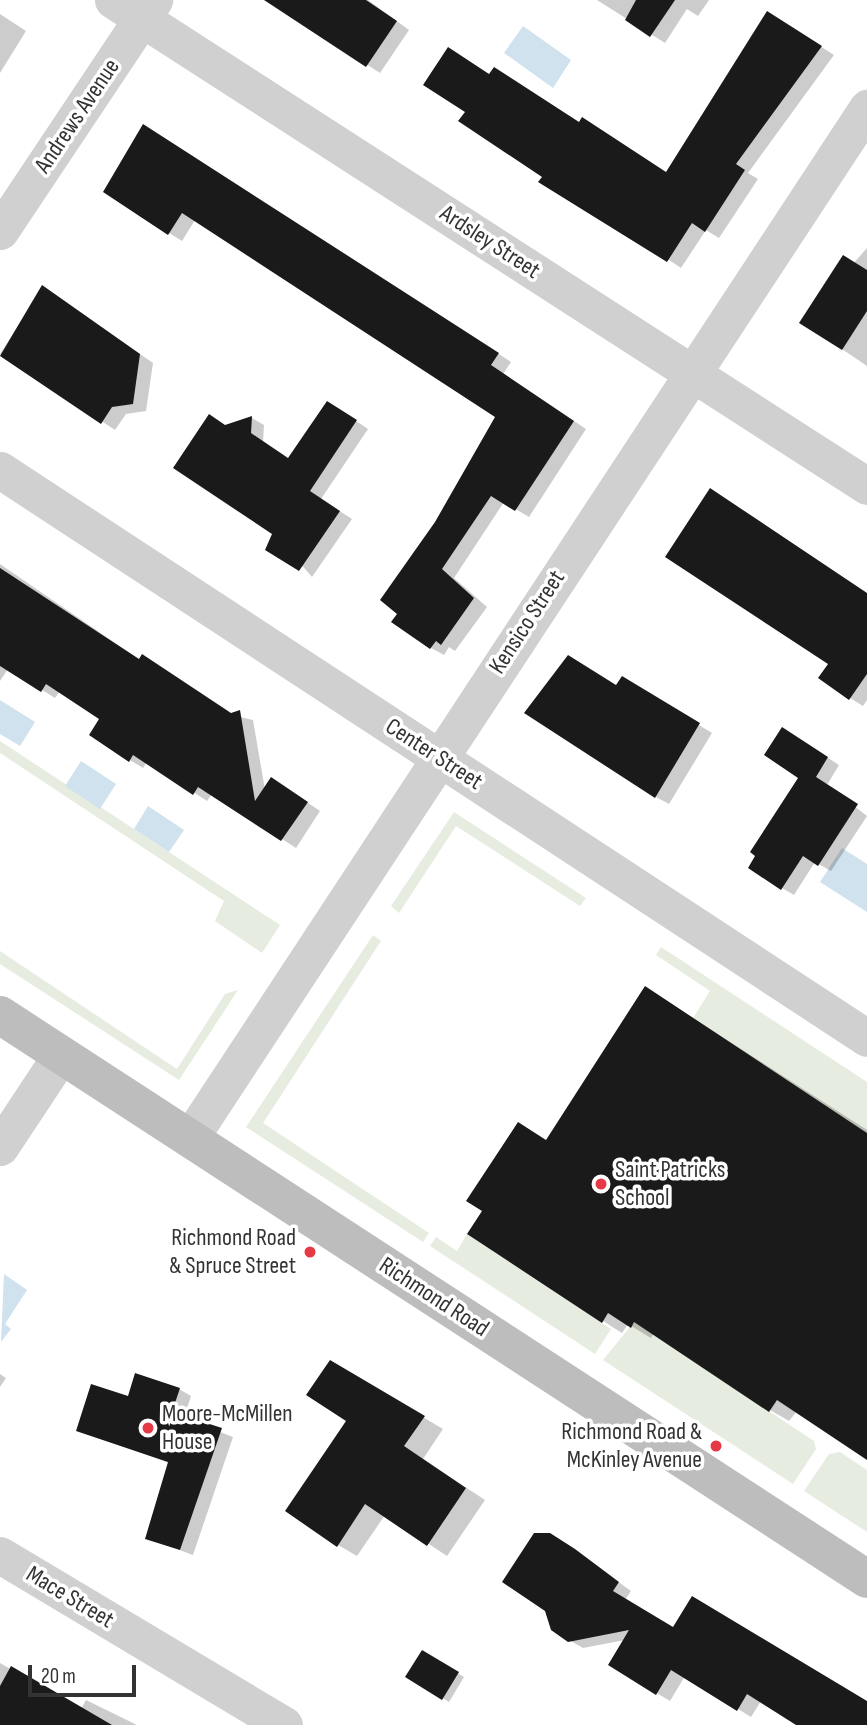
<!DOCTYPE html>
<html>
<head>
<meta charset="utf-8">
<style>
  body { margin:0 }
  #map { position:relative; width:867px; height:1725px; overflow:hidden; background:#fff; font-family:"Sofia Sans Condensed",sans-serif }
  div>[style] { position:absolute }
  .green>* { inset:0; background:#e6ecdf }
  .water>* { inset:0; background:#cfe2ee }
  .shadow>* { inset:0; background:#0003 }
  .building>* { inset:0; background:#1a1a1a }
  .street>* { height:37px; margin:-18.5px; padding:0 18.5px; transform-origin:18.5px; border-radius:18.5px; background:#d0d0d0 }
  .secondary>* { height:38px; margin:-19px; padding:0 19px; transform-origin:19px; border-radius:19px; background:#bdbdbd }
  .dots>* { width:19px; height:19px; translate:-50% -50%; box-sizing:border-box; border:4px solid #fff; border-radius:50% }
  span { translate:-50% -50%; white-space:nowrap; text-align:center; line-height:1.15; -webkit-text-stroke:7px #fff; paint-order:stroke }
  .street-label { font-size:24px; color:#333 }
  .poi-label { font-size:24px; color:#333 }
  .left { translate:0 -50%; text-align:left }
  .right { translate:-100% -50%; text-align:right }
  .scale { position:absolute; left:28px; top:1665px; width:108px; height:32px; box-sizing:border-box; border:4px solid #333; border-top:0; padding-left:9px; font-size:21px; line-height:24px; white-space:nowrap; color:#333; -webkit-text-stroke:5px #fff; paint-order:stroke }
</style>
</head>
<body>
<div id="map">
  <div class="green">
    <div style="clip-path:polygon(0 741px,280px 925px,262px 953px,215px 921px,224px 901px,0 753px)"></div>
    <div style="clip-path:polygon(454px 812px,586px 898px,580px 906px,456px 826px,399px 913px,391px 906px)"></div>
    <div style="clip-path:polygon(373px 935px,381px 941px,263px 1123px,429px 1233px,423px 1242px,246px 1127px)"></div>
    <div style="clip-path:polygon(661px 947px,867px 1082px,867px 1133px,693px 1018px,710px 991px,656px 955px)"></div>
    <div style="clip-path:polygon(0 951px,177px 1069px,225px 994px,238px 990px,179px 1080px,0 964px)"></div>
    <div style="clip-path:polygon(467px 1234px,611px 1329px,595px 1354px,430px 1246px,436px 1237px,457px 1251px)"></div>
    <div style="clip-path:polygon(634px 1322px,814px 1441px,816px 1449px,793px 1484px,603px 1360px)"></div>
    <div style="clip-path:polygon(840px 1452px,867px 1470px,867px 1532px,804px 1491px,829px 1454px)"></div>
  </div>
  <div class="water">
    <div style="clip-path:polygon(523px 26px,571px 60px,553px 88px,504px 53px)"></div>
    <div style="clip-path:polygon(0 700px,35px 722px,20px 746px,0 734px)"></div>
    <div style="clip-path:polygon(81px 761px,116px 784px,100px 809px,65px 786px)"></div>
    <div style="clip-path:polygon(148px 806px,184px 830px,169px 852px,134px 829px)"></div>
    <div style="clip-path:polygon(842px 848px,867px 864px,867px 912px,820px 882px)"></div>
    <div style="clip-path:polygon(4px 1274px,27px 1290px,5px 1324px,11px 1329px,1px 1342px)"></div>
  </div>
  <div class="shadow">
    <div style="clip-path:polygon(267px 0,368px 0,409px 30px,380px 73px)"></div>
    <div style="clip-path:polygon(597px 0,709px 0,698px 16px,687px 9px,665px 43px)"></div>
    <div style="clip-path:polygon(0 14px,26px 31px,0 73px)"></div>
    <div style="clip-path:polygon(781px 21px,834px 55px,748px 173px,758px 179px,719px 238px,706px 230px,681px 268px,544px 176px,490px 75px,667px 174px)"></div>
    <div style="clip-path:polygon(157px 134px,511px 362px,503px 374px,586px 429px,529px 517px,504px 502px,454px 578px,487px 607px,455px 651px,449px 647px,444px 655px,431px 648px,399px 613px,436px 523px,497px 416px,195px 220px,182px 241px,169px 233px)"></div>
    <div style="clip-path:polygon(867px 248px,867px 366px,802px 322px)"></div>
    <div style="clip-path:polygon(43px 287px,153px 363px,146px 411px,126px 414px,115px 430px,0 354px)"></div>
    <div style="clip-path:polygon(340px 410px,368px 429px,321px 499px,352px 519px,312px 577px,274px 533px,227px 427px,252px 418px,264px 425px,263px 442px,289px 460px)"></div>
    <div style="clip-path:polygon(0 564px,140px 660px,232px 715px,253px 720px,265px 790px,285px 787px,320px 811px,296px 848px,212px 794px,207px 801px,147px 762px,143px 768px,130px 760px,102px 718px,60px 691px,55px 698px,8px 669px,0 681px)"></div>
    <div style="clip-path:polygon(867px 596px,867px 700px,863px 706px,850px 698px)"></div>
    <div style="clip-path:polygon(622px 678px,712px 733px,669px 804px,656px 797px,617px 687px)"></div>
    <div style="clip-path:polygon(795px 736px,839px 765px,827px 785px,867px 816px,831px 871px,815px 862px,794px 895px,782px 888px,801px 778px)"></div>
    <div style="clip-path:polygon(665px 1000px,867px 1130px,867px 1458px,797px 1411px,789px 1421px,770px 1410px,654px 1333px,651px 1338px,628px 1324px,622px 1333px,603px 1321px,547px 1141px)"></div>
    <div style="clip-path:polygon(330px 1362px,443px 1429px,423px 1459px,485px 1500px,447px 1556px,385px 1515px,357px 1556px,338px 1545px,348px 1421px)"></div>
    <div style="clip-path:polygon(0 1374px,6px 1378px,0 1387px)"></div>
    <div style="clip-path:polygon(179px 1389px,191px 1396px,184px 1418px,233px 1437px,193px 1555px,147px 1538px,169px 1463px,78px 1430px,129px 1398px)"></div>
    <div style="clip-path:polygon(564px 1543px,631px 1591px,625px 1600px,674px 1629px,867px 1706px,867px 1725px,799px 1725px,761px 1701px,751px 1717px,685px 1676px,670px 1701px,610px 1665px,625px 1640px,583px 1648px,569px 1640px)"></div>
    <div style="clip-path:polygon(423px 1652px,464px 1677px,449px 1702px,408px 1677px)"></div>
    <div style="clip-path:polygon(0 1663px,81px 1709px,86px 1700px,137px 1725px,0 1725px)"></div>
  </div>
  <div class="building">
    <div style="clip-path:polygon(264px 0,366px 0,397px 21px,366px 67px)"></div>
    <div style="clip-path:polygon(636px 0,675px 0,650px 37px,625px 20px)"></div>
    <div style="clip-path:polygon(767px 11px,822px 46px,736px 164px,745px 170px,705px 232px,692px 223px,667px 262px,538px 182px,542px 177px,458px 121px,465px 112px,423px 85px,448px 47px,489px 74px,494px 67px,579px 122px,582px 117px,666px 172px)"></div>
    <div style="clip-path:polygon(143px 124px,499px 353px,491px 365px,574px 421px,515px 511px,491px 496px,442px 569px,474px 598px,441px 645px,436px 641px,430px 649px,391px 622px,397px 614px,380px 600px,435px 522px,495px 417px,182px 213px,168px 235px,103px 192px)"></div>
    <div style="clip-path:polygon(843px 255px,867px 270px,867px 311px,842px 350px,799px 323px)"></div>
    <div style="clip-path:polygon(42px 285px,140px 354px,133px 404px,112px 407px,101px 424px,0 356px)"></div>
    <div style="clip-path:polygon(327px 401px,357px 420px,310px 491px,340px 511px,299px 571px,265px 550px,272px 534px,173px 468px,209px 414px,225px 425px,252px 416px,251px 433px,288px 458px)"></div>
    <div style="clip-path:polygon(710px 488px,867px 593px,867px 674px,849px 700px,818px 678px,828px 664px,665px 557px)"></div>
    <div style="clip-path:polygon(0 568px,139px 659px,142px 654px,231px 713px,240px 710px,255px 801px,271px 777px,308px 802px,281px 841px,198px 787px,193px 795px,133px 755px,129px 762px,89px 735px,99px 719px,46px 684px,41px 692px,0 666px)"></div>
    <div style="clip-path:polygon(568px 655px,616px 685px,622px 676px,700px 723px,655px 798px,524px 713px)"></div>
    <div style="clip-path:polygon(782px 727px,828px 757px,816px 777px,858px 804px,818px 866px,803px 856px,781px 890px,748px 868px,755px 856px,750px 852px,798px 778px,764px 755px)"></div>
    <div style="clip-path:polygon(645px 986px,867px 1133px,867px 1460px,777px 1400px,769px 1412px,634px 1322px,631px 1328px,608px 1313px,602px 1323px,467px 1234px,482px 1211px,466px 1201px,518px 1122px,546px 1140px)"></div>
    <div style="clip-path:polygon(330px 1360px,425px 1416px,404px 1446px,466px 1488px,427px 1546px,365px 1504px,337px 1547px,285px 1511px,346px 1421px,306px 1395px)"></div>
    <div style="clip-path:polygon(135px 1373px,180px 1388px,172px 1412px,222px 1428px,180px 1550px,145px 1539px,168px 1462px,76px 1431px,91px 1384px,128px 1396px)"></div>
    <div style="clip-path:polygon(534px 1533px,550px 1533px,575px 1549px,619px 1582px,613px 1591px,673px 1627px,692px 1596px,867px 1701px,867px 1725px,796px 1725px,747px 1694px,737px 1711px,671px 1670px,656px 1695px,608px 1665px,629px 1630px,568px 1642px,551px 1630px,545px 1611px,502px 1582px)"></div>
    <div style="clip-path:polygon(422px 1650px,459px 1672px,442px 1700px,405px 1677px)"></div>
    <div style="clip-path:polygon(11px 1666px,112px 1725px,0 1725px,0 1686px)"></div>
  </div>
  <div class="street">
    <div style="left:113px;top:0;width:897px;rotate:32.8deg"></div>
    <div style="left:0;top:231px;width:278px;rotate:-56.3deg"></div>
    <div style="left:0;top:470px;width:1036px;rotate:33.23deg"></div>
    <div style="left:190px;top:1138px;width:1233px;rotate:-56.68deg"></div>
    <div style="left:0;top:1147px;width:110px;rotate:-56.5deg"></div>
    <div style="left:0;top:1555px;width:331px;rotate:30.9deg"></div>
  </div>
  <div class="secondary">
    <div style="left:0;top:1015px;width:1034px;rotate:33.04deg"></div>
  </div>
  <div class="dots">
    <div style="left:601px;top:1184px;background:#e63946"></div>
    <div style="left:310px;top:1252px;background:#e63946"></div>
    <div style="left:148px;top:1428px;background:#e63946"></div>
    <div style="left:716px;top:1446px;background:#e63946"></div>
  </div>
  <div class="street-label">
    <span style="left:77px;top:116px;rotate:-56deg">Andrews Avenue</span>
    <span style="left:490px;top:242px;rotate:33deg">Ardsley Street</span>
    <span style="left:527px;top:622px;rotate:-57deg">Kensico Street</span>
    <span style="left:434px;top:754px;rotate:33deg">Center Street</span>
    <span style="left:434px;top:1297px;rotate:33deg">Richmond Road</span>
    <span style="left:70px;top:1597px;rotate:31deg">Mace Street</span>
  </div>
  <div class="poi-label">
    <span class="left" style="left:615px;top:1184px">Saint Patricks<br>School</span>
    <span class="right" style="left:296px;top:1252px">Richmond Road<br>&amp; Spruce Street</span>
    <span class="left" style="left:162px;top:1428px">Moore-McMillen<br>House</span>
    <span class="right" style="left:702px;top:1446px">Richmond Road &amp;<br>McKinley Avenue</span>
  </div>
  <div class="scale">20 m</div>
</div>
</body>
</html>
